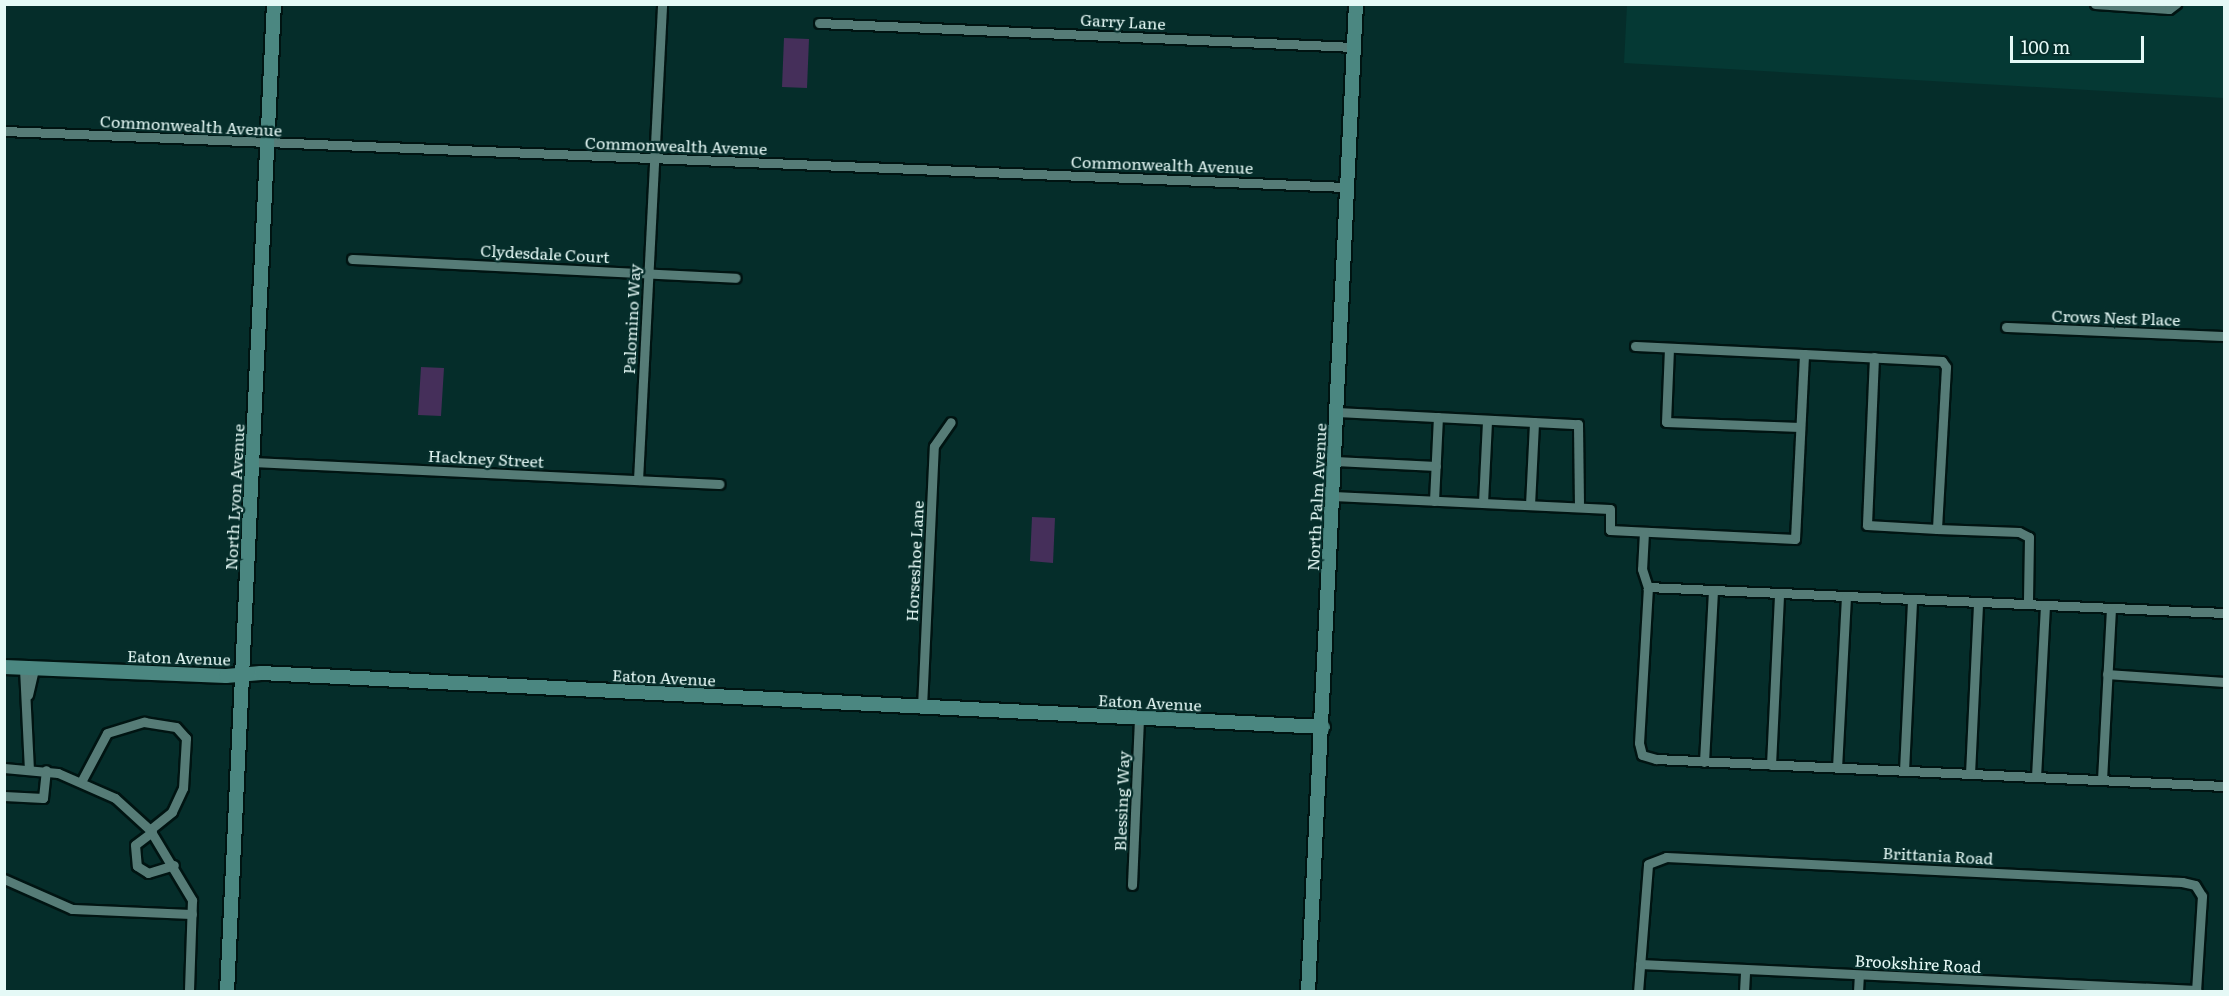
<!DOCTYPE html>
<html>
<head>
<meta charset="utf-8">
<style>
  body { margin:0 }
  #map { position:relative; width:2229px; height:996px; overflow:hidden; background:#052d2a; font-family:Literata,serif }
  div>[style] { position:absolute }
  .built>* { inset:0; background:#053934 }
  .green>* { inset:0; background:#452f5a }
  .roads { filter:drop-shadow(2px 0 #001412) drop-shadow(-2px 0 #001412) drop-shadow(0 2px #001412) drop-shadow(0 -2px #001412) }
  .street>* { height:9px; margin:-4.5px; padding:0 4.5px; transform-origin:4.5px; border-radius:4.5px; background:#567c77 }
  .secondary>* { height:14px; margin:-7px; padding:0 7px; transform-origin:7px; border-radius:7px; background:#4b8781 }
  span { translate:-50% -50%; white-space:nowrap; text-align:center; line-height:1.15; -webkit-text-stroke:4.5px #052d2a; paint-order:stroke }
  .street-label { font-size:16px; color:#e5f9f6 }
  .frame { position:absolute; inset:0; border:6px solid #e5f9f6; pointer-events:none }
  .scale { position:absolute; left:2010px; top:36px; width:134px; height:27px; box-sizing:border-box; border:3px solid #e5f9f6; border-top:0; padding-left:8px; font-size:18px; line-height:21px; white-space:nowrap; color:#e5f9f6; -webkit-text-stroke:4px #052d2a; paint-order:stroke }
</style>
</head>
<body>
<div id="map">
  <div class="built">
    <div style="clip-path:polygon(1627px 5px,2224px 5px,2224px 98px,1624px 63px)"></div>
  </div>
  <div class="green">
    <div style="clip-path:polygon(784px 38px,809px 39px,807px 88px,782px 87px)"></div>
    <div style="clip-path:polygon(421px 367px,444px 368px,441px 416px,418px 415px)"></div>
    <div style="clip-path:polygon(1032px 517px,1055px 518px,1053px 563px,1030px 561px)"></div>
  </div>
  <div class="roads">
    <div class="street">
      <div style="left:2095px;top:4px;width:74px;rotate:3.9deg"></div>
      <div style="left:2169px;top:9px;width:9px;rotate:-36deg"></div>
      <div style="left:819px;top:23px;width:536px;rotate:2.57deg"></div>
      <div style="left:4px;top:131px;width:1344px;rotate:2.39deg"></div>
      <div style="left:352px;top:259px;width:384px;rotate:2.8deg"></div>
      <div style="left:2006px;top:327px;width:218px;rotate:2.4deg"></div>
      <div style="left:1635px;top:346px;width:169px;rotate:2.7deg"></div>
      <div style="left:1669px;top:348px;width:74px;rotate:92.3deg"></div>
      <div style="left:1666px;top:422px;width:134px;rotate:2.1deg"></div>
      <div style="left:1874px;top:357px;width:168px;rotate:92.4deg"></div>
      <div style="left:1867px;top:525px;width:70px;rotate:3.3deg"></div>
      <div style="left:1337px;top:412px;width:241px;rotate:2.9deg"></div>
      <div style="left:1578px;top:424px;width:83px;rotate:89.3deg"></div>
      <div style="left:1335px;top:461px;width:101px;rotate:2.8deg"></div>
      <div style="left:252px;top:462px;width:468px;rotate:2.7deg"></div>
      <div style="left:638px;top:480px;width:477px;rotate:-87.1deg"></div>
      <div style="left:1333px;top:496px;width:277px;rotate:2.7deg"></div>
      <div style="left:1610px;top:509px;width:21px;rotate:90deg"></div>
      <div style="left:1610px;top:530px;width:185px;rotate:2.8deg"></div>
      <div style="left:1795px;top:539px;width:185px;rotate:-87.2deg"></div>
      <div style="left:1804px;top:354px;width:138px;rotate:2.9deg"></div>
      <div style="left:1942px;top:361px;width:7px;rotate:56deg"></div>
      <div style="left:1946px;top:367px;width:162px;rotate:93.2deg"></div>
      <div style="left:1937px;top:529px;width:82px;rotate:2.1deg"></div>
      <div style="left:2019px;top:532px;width:11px;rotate:27deg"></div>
      <div style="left:2029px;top:537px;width:67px;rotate:90.9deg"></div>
      <div style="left:1434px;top:501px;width:84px;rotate:-87.3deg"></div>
      <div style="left:1483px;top:503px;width:83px;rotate:-87.2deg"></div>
      <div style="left:1530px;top:505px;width:83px;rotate:-87.2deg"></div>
      <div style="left:1644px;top:532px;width:37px;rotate:93deg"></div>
      <div style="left:1642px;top:569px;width:19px;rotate:72deg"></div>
      <div style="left:2224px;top:613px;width:577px;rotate:-177.42deg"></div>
      <div style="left:1648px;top:587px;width:156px;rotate:93.3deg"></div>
      <div style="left:1639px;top:743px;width:12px;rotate:76deg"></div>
      <div style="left:1642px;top:755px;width:15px;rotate:16deg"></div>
      <div style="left:1656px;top:759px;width:569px;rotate:2.72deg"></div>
      <div style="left:24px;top:668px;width:101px;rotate:87.2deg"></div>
      <div style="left:2107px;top:674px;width:117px;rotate:3.9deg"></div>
      <div style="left:28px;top:695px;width:28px;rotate:-77deg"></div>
      <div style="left:922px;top:707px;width:261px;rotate:-87.4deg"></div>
      <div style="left:934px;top:446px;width:29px;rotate:-55deg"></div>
      <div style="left:1704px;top:762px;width:172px;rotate:-87deg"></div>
      <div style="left:1771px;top:765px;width:172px;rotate:-87.3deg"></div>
      <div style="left:4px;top:768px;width:54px;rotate:5.3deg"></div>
      <div style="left:58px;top:773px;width:62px;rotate:23.7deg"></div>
      <div style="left:115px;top:798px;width:47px;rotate:42.4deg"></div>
      <div style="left:150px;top:830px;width:82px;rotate:59deg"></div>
      <div style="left:192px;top:900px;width:92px;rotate:91.9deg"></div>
      <div style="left:1837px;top:768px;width:172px;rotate:-87deg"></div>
      <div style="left:1904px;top:771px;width:172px;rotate:-87.3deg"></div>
      <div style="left:1970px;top:774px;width:172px;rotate:-87.3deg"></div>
      <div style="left:2036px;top:777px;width:172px;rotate:-87deg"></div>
      <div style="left:2102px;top:780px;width:172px;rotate:-87deg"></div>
      <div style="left:81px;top:782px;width:55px;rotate:-62deg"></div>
      <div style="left:107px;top:733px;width:39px;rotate:-17deg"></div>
      <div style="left:144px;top:722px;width:32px;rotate:9deg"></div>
      <div style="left:176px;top:727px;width:15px;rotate:48deg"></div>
      <div style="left:186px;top:738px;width:50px;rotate:93.4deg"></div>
      <div style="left:183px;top:788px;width:26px;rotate:115deg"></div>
      <div style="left:172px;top:812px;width:28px;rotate:141deg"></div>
      <div style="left:4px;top:796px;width:39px;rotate:3deg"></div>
      <div style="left:43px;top:798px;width:28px;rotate:-84deg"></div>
      <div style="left:152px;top:832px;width:21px;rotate:143deg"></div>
      <div style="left:135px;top:845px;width:21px;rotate:85deg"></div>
      <div style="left:137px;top:866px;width:13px;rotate:32deg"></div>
      <div style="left:148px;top:873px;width:27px;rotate:-17deg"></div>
      <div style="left:4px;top:879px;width:74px;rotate:23.8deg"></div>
      <div style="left:72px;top:909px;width:120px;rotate:2.4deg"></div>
      <div style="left:1132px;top:885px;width:167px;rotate:-87.6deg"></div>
      <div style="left:1640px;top:964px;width:557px;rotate:2.68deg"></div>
      <div style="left:1638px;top:992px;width:128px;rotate:-85.5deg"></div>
      <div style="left:1648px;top:864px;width:19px;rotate:-21deg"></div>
      <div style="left:1666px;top:857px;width:517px;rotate:2.77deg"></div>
      <div style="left:2182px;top:882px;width:13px;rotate:13deg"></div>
      <div style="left:2195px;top:885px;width:13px;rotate:58deg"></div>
      <div style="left:2202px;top:896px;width:96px;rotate:93.6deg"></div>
      <div style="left:1744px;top:992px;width:22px;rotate:-87deg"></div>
      <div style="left:1858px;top:992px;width:17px;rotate:-87deg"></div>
    </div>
    <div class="secondary">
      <div style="left:4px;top:667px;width:222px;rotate:2.3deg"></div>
      <div style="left:226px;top:676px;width:35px;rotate:-5deg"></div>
      <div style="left:261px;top:673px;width:1063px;rotate:2.91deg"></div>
      <div style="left:227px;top:992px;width:989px;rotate:-87.28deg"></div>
      <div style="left:1308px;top:992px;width:989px;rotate:-87.22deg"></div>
    </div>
  </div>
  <div class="street-label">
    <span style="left:1123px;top:21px;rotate:3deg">Garry Lane</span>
    <span style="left:191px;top:125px;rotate:3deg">Commonwealth Avenue</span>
    <span style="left:676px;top:145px;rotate:2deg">Commonwealth Avenue</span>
    <span style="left:1162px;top:164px;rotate:2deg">Commonwealth Avenue</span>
    <span style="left:545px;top:253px;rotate:3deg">Clydesdale Court</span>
    <span style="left:2116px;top:317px;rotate:2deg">Crows Nest Place</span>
    <span style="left:631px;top:319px;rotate:-87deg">Palomino Way</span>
    <span style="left:486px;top:458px;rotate:3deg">Hackney Street</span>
    <span style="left:234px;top:497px;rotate:-87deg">North Lyon Avenue</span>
    <span style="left:1316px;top:497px;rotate:-87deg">North Palm Avenue</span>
    <span style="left:914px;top:561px;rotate:-87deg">Horseshoe Lane</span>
    <span style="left:179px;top:657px;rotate:2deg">Eaton Avenue</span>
    <span style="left:664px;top:677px;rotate:3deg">Eaton Avenue</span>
    <span style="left:1150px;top:702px;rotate:3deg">Eaton Avenue</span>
    <span style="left:1121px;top:801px;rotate:-88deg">Blessing Way</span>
    <span style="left:1938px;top:855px;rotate:3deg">Brittania Road</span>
    <span style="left:1918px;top:963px;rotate:3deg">Brookshire Road</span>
  </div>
  <div class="frame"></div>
  <div class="scale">100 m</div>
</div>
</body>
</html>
